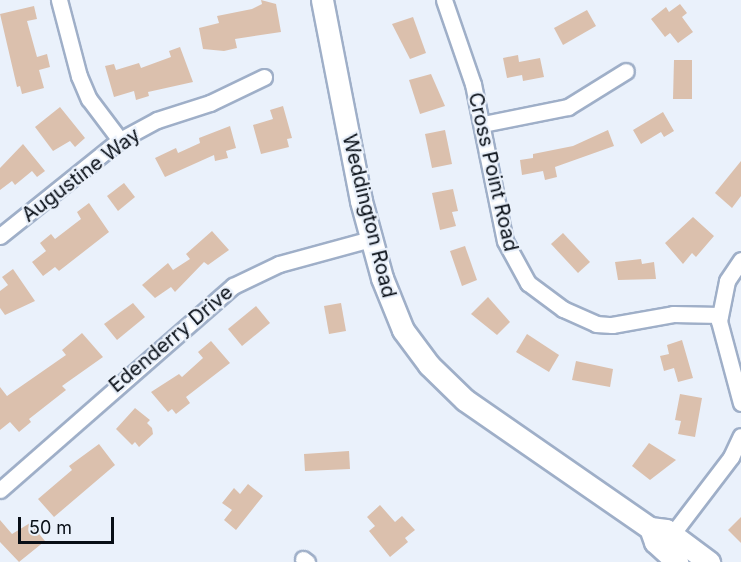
<!DOCTYPE html>
<html>
<head>
<meta charset="utf-8">
<style>
  body { margin:0 }
  #map { position:relative; width:741px; height:562px; overflow:hidden; background:#eaf1fb; font-family:Inter,sans-serif }
  div>[style] { position:absolute }
  .building>* { inset:0; background:#dbc0ad }
  .roads { filter:drop-shadow(2px 0 #9fafc8) drop-shadow(-2px 0 #9fafc8) drop-shadow(0 2px #9fafc8) drop-shadow(0 -2px #9fafc8) }
  .minor>* { height:15px; margin:-7.5px; padding:0 7.5px; transform-origin:7.5px; border-radius:7.5px; background:#fff }
  .secondary>* { height:21px; margin:-10.5px; padding:0 10.5px; transform-origin:10.5px; border-radius:10.5px; background:#fff }
  span { translate:-50% -50%; white-space:nowrap; text-align:center; line-height:1.15; -webkit-text-stroke:4.5px #eaf1fb; paint-order:stroke }
  .street-label { font-size:20px; color:#080e16 }
  .scale { position:absolute; left:18px; top:517px; width:96px; height:27px; box-sizing:border-box; border:3px solid #080e16; border-top:0; padding-left:8px; font-size:18px; line-height:21px; white-space:nowrap; color:#080e16; -webkit-text-stroke:4px #eaf1fb; paint-order:stroke }
</style>
</head>
<body>
<div id="map">
  <div class="building">
    <div style="clip-path:polygon(261px 0,276px 4px,281px 32px,235px 39px,237px 48px,224px 51px,203px 49px,199px 28px,219px 23px,217px 16px,252px 9px,262px 4px)"></div>
    <div style="clip-path:polygon(680px 4px,687px 13px,682px 17px,693px 32px,678px 43px,670px 33px,665px 37px,651px 19px,666px 7px,669px 12px)"></div>
    <div style="clip-path:polygon(34px 6px,37px 19px,27px 21px,37px 57px,47px 54px,50px 67px,39px 70px,44px 88px,22px 94px,20px 86px,17px 87px,0 14px)"></div>
    <div style="clip-path:polygon(587px 10px,596px 26px,563px 45px,554px 28px)"></div>
    <div style="clip-path:polygon(413px 17px,426px 53px,410px 59px,392px 24px)"></div>
    <div style="clip-path:polygon(180px 47px,193px 82px,148px 92px,149px 96px,136px 100px,134px 91px,114px 97px,105px 66px,114px 64px,116px 70px,139px 63px,141px 68px,171px 57px,169px 51px)"></div>
    <div style="clip-path:polygon(518px 55px,519px 62px,540px 58px,544px 77px,523px 81px,522px 75px,507px 78px,503px 58px)"></div>
    <div style="clip-path:polygon(674px 60px,692px 60px,692px 99px,673px 99px)"></div>
    <div style="clip-path:polygon(431px 74px,445px 106px,420px 114px,409px 80px)"></div>
    <div style="clip-path:polygon(283px 106px,292px 138px,287px 139px,289px 147px,261px 154px,253px 125px,273px 119px,270px 110px)"></div>
    <div style="clip-path:polygon(60px 107px,85px 138px,75px 147px,70px 141px,53px 151px,35px 127px)"></div>
    <div style="clip-path:polygon(663px 112px,674px 131px,664px 137px,661px 132px,641px 144px,633px 130px)"></div>
    <div style="clip-path:polygon(230px 126px,236px 148px,226px 151px,228px 158px,215px 161px,214px 155px,165px 177px,155px 158px,176px 148px,178px 153px,200px 143px,199px 138px)"></div>
    <div style="clip-path:polygon(445px 130px,452px 164px,432px 168px,425px 134px)"></div>
    <div style="clip-path:polygon(608px 130px,614px 146px,555px 167px,557px 177px,545px 180px,543px 171px,522px 175px,520px 160px,533px 158px,533px 154px,573px 146px)"></div>
    <div style="clip-path:polygon(23px 144px,45px 171px,37px 177px,32px 171px,15px 185px,12px 181px,0 190px,0 168px)"></div>
    <div style="clip-path:polygon(741px 161px,741px 196px,732px 208px,715px 193px)"></div>
    <div style="clip-path:polygon(124px 183px,135px 197px,118px 211px,107px 196px)"></div>
    <div style="clip-path:polygon(453px 189px,458px 211px,452px 212px,456px 226px,440px 230px,432px 193px)"></div>
    <div style="clip-path:polygon(89px 203px,109px 232px,59px 271px,55px 267px,43px 276px,32px 262px,46px 251px,40px 243px,51px 234px,55px 239px,81px 219px,77px 212px)"></div>
    <div style="clip-path:polygon(693px 217px,714px 236px,696px 257px,692px 253px,683px 264px,665px 243px)"></div>
    <div style="clip-path:polygon(212px 231px,229px 250px,208px 265px,204px 262px,175px 292px,171px 287px,155px 298px,142px 285px,168px 263px,173px 270px,190px 259px,186px 254px)"></div>
    <div style="clip-path:polygon(563px 233px,590px 262px,578px 273px,551px 244px)"></div>
    <div style="clip-path:polygon(465px 246px,477px 280px,462px 286px,450px 251px)"></div>
    <div style="clip-path:polygon(641px 259px,642px 264px,654px 262px,656px 279px,618px 280px,615px 262px)"></div>
    <div style="clip-path:polygon(13px 269px,35px 301px,5px 315px,0 308px,0 291px,8px 285px,2px 277px)"></div>
    <div style="clip-path:polygon(488px 297px,510px 322px,497px 335px,471px 314px)"></div>
    <div style="clip-path:polygon(133px 303px,145px 317px,117px 340px,104px 324px)"></div>
    <div style="clip-path:polygon(341px 303px,346px 331px,329px 334px,324px 306px)"></div>
    <div style="clip-path:polygon(256px 306px,270px 323px,242px 346px,228px 329px)"></div>
    <div style="clip-path:polygon(82px 333px,103px 357px,62px 386px,66px 390px,29px 419px,31px 422px,19px 432px,10px 422px,0 430px,0 387px,7px 396px,66px 355px,62px 350px)"></div>
    <div style="clip-path:polygon(527px 334px,559px 355px,549px 372px,516px 352px)"></div>
    <div style="clip-path:polygon(682px 340px,693px 378px,678px 382px,674px 368px,664px 371px,660px 356px,669px 354px,667px 345px)"></div>
    <div style="clip-path:polygon(211px 341px,230px 363px,186px 397px,190px 403px,176px 414px,172px 409px,168px 412px,151px 392px,179px 374px,182px 377px,203px 358px,198px 352px)"></div>
    <div style="clip-path:polygon(576px 361px,613px 369px,610px 387px,572px 380px)"></div>
    <div style="clip-path:polygon(680px 394px,702px 398px,695px 437px,678px 434px,681px 421px,675px 420px)"></div>
    <div style="clip-path:polygon(135px 408px,150px 420px,147px 423px,152px 428px,153px 434px,139px 447px,135px 442px,132px 445px,116px 429px)"></div>
    <div style="clip-path:polygon(649px 443px,676px 460px,650px 480px,632px 466px)"></div>
    <div style="clip-path:polygon(99px 444px,115px 465px,54px 517px,38px 499px,72px 470px,69px 466px)"></div>
    <div style="clip-path:polygon(349px 451px,350px 469px,305px 471px,304px 454px)"></div>
    <div style="clip-path:polygon(248px 484px,263px 496px,236px 530px,224px 520px,232px 510px,222px 503px,234px 488px,240px 494px)"></div>
    <div style="clip-path:polygon(380px 505px,395px 522px,402px 516px,415px 530px,405px 538px,408px 542px,390px 557px,369px 531px,375px 526px,367px 517px)"></div>
    <div style="clip-path:polygon(741px 517px,741px 543px,728px 530px)"></div>
    <div style="clip-path:polygon(0 520px,12px 534px,30px 523px,45px 541px,19px 562px,0 542px)"></div>
  </div>
  <div class="roads">
    <div class="minor">
      <div style="left:59px;top:0;width:79px;rotate:75.3deg"></div>
      <div style="left:79px;top:76px;width:25px;rotate:67deg"></div>
      <div style="left:89px;top:99px;width:51px;rotate:52.9deg"></div>
      <div style="left:444px;top:0;width:89px;rotate:71deg"></div>
      <div style="left:473px;top:84px;width:160px;rotate:78.5deg"></div>
      <div style="left:505px;top:241px;width:48px;rotate:61.3deg"></div>
      <div style="left:528px;top:283px;width:44px;rotate:36.6deg"></div>
      <div style="left:563px;top:309px;width:36px;rotate:24deg"></div>
      <div style="left:596px;top:324px;width:16px;rotate:4deg"></div>
      <div style="left:612px;top:325px;width:62px;rotate:-10.2deg"></div>
      <div style="left:673px;top:314px;width:47px;rotate:1.2deg"></div>
      <div style="left:483px;top:124px;width:87px;rotate:-11.3deg"></div>
      <div style="left:568px;top:107px;width:68px;rotate:-31.8deg"></div>
      <div style="left:0;top:236px;width:154px;rotate:-38.7deg"></div>
      <div style="left:120px;top:140px;width:42px;rotate:-28.4deg"></div>
      <div style="left:157px;top:120px;width:56px;rotate:-17.8deg"></div>
      <div style="left:210px;top:103px;width:60px;rotate:-25.7deg"></div>
      <div style="left:741px;top:260px;width:25px;rotate:124deg"></div>
      <div style="left:727px;top:281px;width:41px;rotate:101.3deg"></div>
      <div style="left:719px;top:321px;width:85px;rotate:75deg"></div>
      <div style="left:0;top:490px;width:310px;rotate:-41.2deg"></div>
      <div style="left:233px;top:286px;width:51px;rotate:-25.6deg"></div>
      <div style="left:279px;top:264px;width:95px;rotate:-15.2deg"></div>
      <div style="left:667px;top:541px;width:106px;rotate:-52.7deg"></div>
      <div style="left:731px;top:457px;width:23px;rotate:-65deg"></div>
      <div style="left:303px;top:559px;width:5px;rotate:37deg"></div>
    </div>
    <div class="secondary">
      <div style="left:322px;top:0;width:205px;rotate:79deg"></div>
      <div style="left:361px;top:201px;width:80px;rotate:74.7deg"></div>
      <div style="left:382px;top:278px;width:56px;rotate:68deg"></div>
      <div style="left:403px;top:330px;width:44px;rotate:53.4deg"></div>
      <div style="left:429px;top:365px;width:50px;rotate:44.2deg"></div>
      <div style="left:465px;top:400px;width:225px;rotate:34.7deg"></div>
      <div style="left:650px;top:528px;width:16px;rotate:7deg"></div>
      <div style="left:666px;top:530px;width:54px;rotate:36.7deg"></div>
      <div style="left:650px;top:528px;width:15px;rotate:70deg"></div>
      <div style="left:655px;top:542px;width:30px;rotate:42deg"></div>
    </div>
  </div>
  <div class="street-label">
    <span style="left:493px;top:172px;rotate:77deg">Cross Point Road</span>
    <span style="left:81px;top:175px;rotate:-37deg">Augustine Way</span>
    <span style="left:369px;top:216px;rotate:76deg">Weddington Road</span>
    <span style="left:171px;top:339px;rotate:-40deg">Edenderry Drive</span>
  </div>
  <div class="scale">50 m</div>
</div>
</body>
</html>
